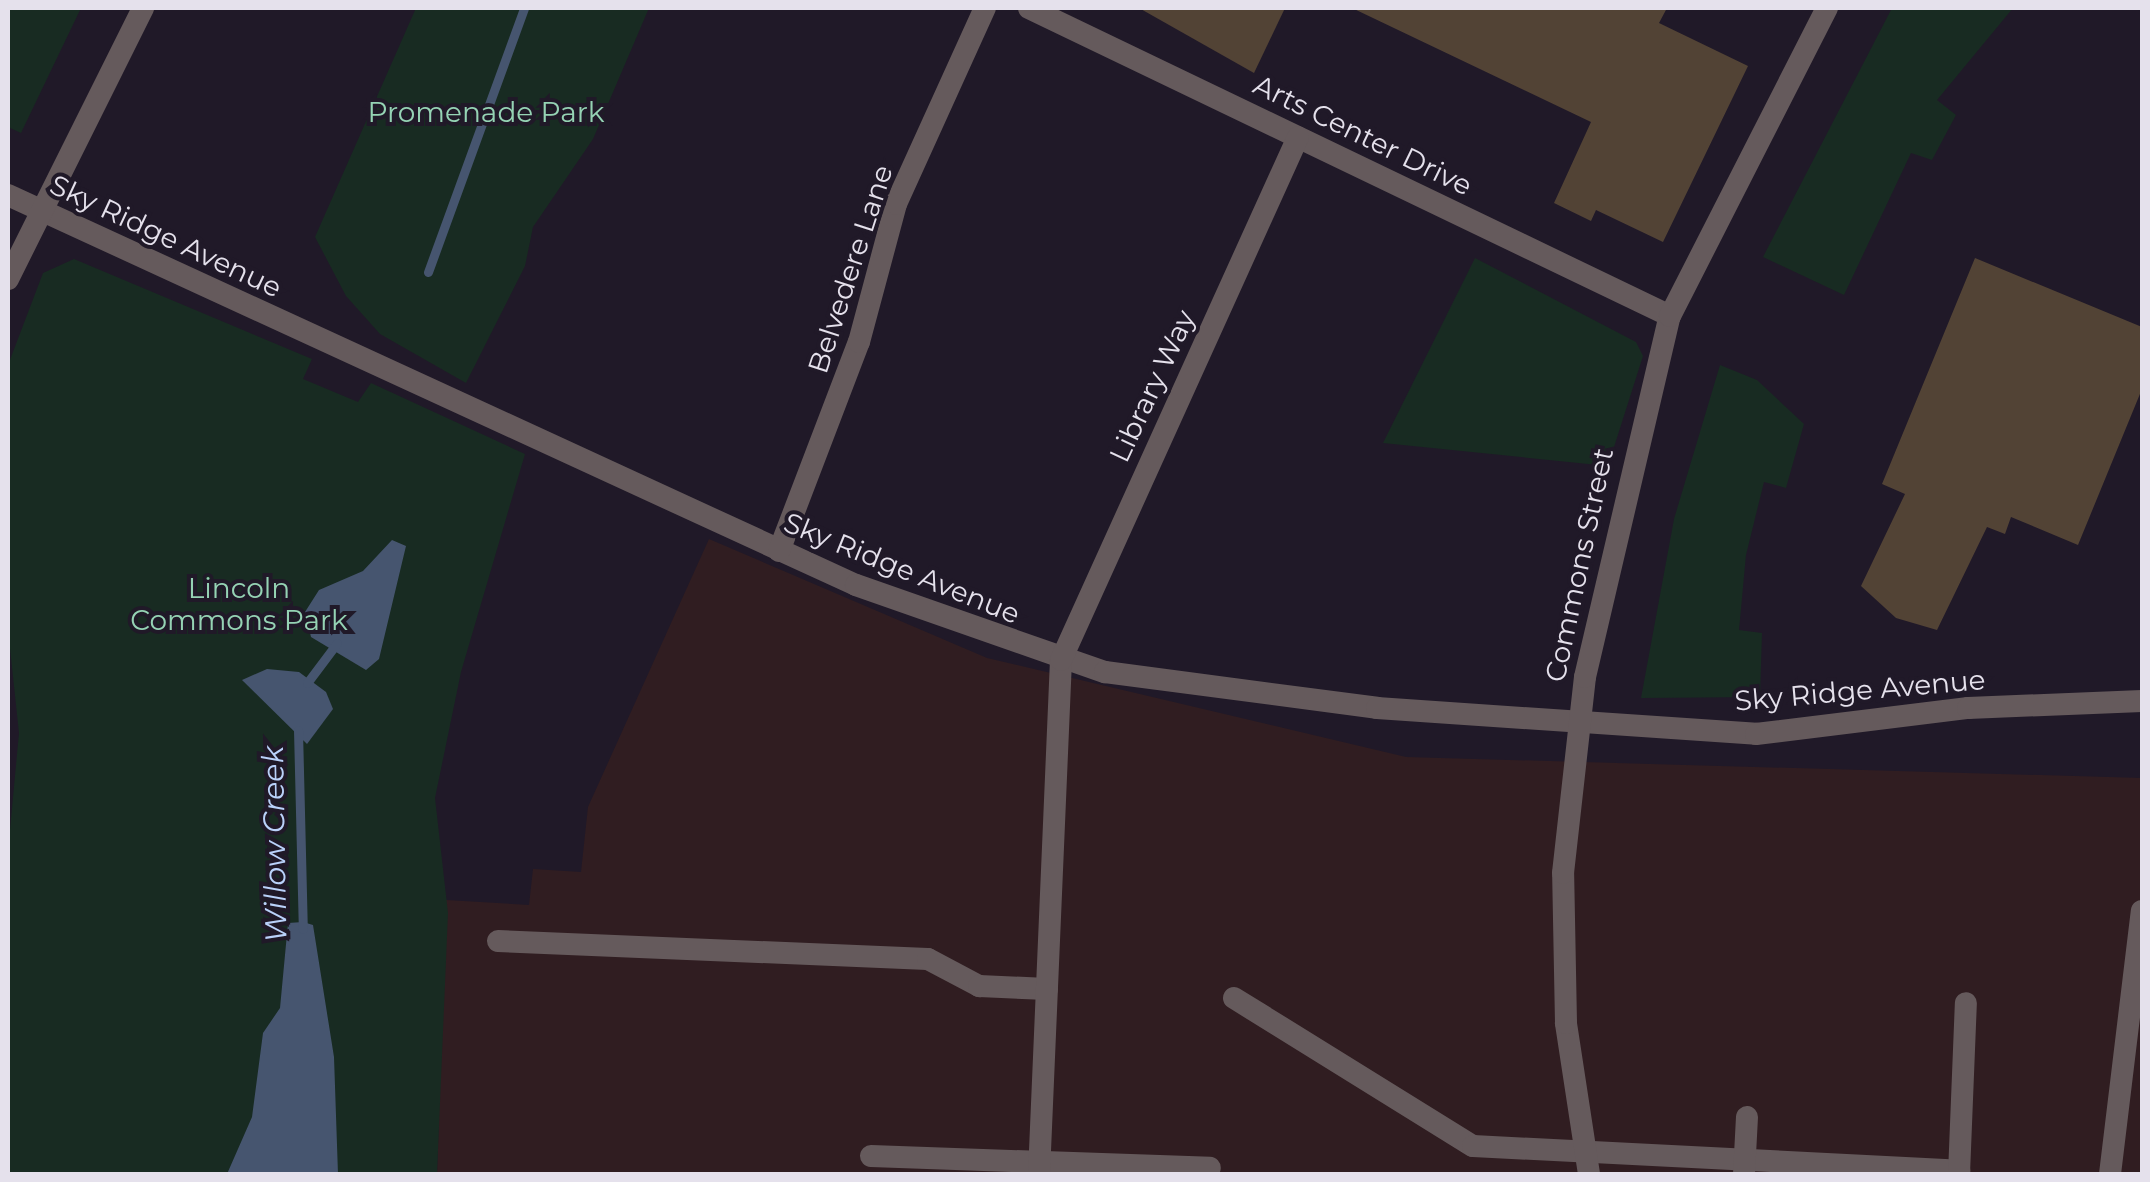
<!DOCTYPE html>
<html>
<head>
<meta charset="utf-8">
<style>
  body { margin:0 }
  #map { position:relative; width:2150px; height:1182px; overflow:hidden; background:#201928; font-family:Montserrat,sans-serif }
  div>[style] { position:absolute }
  .commercial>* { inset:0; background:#301d21 }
  .green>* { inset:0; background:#182b22 }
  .water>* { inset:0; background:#46556f }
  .stream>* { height:9px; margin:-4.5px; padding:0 4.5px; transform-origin:4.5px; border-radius:4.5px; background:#46556f }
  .building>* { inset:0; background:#524335 }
  .minor>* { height:22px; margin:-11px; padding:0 11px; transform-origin:11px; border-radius:11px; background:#655a5c }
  span { translate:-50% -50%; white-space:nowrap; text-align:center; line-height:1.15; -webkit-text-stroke:8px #201928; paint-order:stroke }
  .park-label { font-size:28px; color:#95d3b4 }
  .street-label { font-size:28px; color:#e5e1ec }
  .water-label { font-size:30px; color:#bad2fa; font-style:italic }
  .frame { position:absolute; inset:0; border:10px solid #e5e1ec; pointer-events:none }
</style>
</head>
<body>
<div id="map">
  <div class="commercial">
    <div style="clip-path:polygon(709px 539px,987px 658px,1406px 757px,2142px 778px,2142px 1174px,437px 1174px,446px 900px,529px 905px,533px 869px,581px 872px,588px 807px)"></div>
  </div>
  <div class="green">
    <div style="clip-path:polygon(8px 8px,81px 8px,21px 133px,8px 127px)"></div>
    <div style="clip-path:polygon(416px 8px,649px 8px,593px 139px,533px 227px,525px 266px,466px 383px,380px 334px,346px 296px,315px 237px)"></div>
    <div style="clip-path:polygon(1892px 8px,2013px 8px,1937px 100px,1956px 115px,1932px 160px,1911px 153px,1844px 295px,1763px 257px)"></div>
    <div style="clip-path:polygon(1475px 258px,1636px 342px,1643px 356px,1608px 466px,1383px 443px)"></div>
    <div style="clip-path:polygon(74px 259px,312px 359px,303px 379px,358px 402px,371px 383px,525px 454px,461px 672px,435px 798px,448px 913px,437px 1174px,8px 1174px,8px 851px,19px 733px,8px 630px,8px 365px,43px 273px)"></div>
    <div style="clip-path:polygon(1720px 365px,1757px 380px,1804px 424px,1786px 488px,1764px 482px,1746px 555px,1739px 630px,1762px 633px,1760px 697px,1641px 698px,1674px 519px)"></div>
  </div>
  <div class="water">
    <div style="clip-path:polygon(392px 540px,406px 546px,379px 659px,366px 670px,311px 637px,305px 612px,319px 590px,363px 571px)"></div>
    <div style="clip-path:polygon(267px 669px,299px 672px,326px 692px,333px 709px,307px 744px,242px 680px)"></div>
    <div style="clip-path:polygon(303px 922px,313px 925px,334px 1057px,338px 1174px,227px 1174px,252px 1117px,263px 1033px,280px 1008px,288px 923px)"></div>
  </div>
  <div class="stream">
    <div style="left:428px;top:272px;width:281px;rotate:-70deg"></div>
    <div style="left:307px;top:683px;width:50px;rotate:-53.1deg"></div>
    <div style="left:298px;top:730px;width:199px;rotate:88.6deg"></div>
  </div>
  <div class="building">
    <div style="clip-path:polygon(1139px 8px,1285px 8px,1254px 73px)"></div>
    <div style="clip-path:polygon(1352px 8px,1667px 8px,1659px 23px,1748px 66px,1663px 242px,1596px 210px,1591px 221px,1554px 203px,1591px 122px)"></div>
    <div style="clip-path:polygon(1975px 258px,2142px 327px,2142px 389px,2078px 545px,2011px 517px,2005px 534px,1987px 527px,1937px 630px,1896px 618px,1861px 586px,1905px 494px,1882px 484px)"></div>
  </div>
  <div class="minor">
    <div style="left:1029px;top:8px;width:711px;rotate:25.66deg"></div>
    <div style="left:8px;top:195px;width:933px;rotate:24.7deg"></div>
    <div style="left:856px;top:585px;width:264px;rotate:19.3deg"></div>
    <div style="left:1105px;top:672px;width:274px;rotate:7.5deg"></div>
    <div style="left:1377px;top:708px;width:380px;rotate:3.9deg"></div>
    <div style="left:1756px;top:734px;width:214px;rotate:-7deg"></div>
    <div style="left:1968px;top:708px;width:174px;rotate:-2.3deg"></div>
    <div style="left:8px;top:279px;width:303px;rotate:-63.5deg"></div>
    <div style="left:779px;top:551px;width:224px;rotate:-69.1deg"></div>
    <div style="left:859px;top:342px;width:143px;rotate:-75deg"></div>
    <div style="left:896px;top:204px;width:215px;rotate:-65.6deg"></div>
    <div style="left:498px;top:941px;width:430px;rotate:2.4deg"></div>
    <div style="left:928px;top:959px;width:58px;rotate:27.9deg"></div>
    <div style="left:979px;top:986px;width:68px;rotate:2.5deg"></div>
    <div style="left:1234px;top:998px;width:281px;rotate:31.8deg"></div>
    <div style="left:1473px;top:1146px;width:487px;rotate:2.9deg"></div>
    <div style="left:871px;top:1156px;width:339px;rotate:2deg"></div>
    <div style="left:1039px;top:1174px;width:514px;rotate:-87.55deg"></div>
    <div style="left:1061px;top:660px;width:574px;rotate:-65.62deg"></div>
    <div style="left:1589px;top:1174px;width:153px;rotate:-98.7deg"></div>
    <div style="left:1566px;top:1023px;width:150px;rotate:-91.1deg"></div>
    <div style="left:1563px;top:873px;width:197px;rotate:-83.6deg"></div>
    <div style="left:1585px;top:677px;width:371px;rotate:-76.8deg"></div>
    <div style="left:1670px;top:316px;width:346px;rotate:-63deg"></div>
    <div style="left:1744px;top:1174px;width:57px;rotate:-87deg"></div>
    <div style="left:1959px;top:1174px;width:171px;rotate:-87.7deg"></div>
    <div style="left:2110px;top:1174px;width:265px;rotate:-83.1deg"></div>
  </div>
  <div class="park-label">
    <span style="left:486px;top:112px">Promenade Park</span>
    <span style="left:239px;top:604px">Lincoln<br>Commons Park</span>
  </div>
  <div class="street-label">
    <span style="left:1363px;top:135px;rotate:26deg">Arts Center Drive</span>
    <span style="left:166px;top:236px;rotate:25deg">Sky Ridge Avenue</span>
    <span style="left:850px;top:269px;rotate:-72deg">Belvedere Lane</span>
    <span style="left:1152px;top:386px;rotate:-65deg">Library Way</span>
    <span style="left:1579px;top:565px;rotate:-78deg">Commons Street</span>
    <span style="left:902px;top:568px;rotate:22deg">Sky Ridge Avenue</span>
    <span style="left:1860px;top:690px;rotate:-5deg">Sky Ridge Avenue</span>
  </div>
  <div class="water-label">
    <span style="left:275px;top:844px;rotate:-91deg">Willow Creek</span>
  </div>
  <div class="frame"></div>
</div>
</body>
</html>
